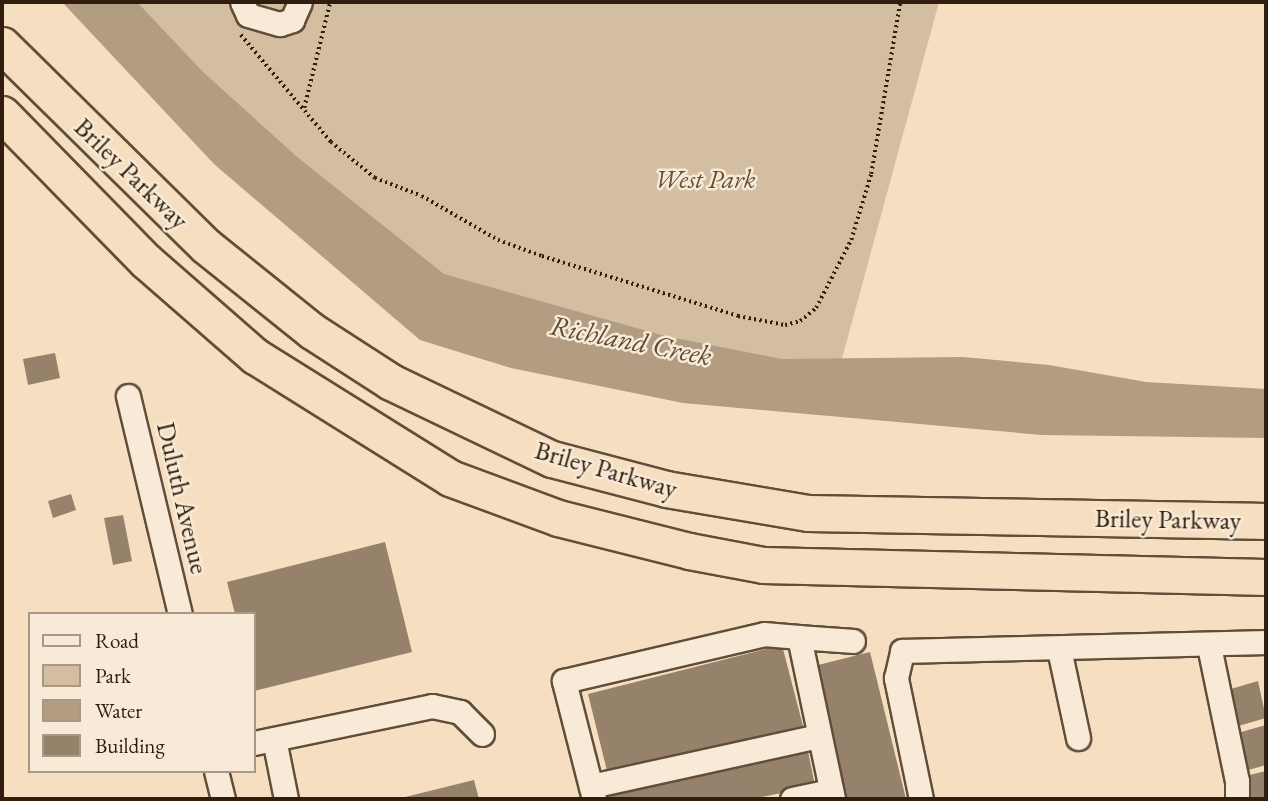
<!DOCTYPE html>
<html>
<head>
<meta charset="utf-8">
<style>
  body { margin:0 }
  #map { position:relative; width:1268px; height:801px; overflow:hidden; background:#f5dfc0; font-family:"EB Garamond",serif }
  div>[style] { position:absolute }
  .green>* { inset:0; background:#d3bea2 }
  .water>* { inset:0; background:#b29d83 }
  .building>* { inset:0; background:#96826b }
  .path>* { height:3.5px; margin-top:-1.75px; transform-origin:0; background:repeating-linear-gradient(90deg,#2f1d0e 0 2px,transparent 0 5.5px) }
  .roads { filter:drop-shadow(2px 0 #604e3a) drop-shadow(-2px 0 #604e3a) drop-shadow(0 2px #604e3a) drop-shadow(0 -2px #604e3a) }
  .minor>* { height:23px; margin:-11.5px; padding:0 11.5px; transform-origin:11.5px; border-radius:11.5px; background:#f8ead6 }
  .highway>* { height:35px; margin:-17.5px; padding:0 17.5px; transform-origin:17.5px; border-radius:17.5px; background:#f5dfc0 }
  span { translate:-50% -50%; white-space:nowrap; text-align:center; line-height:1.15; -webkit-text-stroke:5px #f8ead6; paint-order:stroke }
  .street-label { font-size:26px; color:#2f1d0e }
  .park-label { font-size:26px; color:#604d3a; font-style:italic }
  .water-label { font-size:28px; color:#5d4a37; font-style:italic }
  .frame { position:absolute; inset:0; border:4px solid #2f1d0e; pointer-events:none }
  .legend { position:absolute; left:28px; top:612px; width:228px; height:161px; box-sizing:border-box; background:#f8ead6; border:2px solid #a89886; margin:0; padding:9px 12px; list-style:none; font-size:21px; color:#2f1d0e }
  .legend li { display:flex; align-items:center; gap:14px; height:35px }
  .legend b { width:35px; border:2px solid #a89886 }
</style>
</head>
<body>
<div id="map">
  <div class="green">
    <div style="clip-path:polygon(118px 2px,939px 2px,837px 377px,420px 278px)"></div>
  </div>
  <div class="water">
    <div style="clip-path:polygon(62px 2px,137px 2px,203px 72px,296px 156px,444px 274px,665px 336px,782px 359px,963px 357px,1049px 365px,1146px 382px,1266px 389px,1266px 438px,1042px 435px,683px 403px,511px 368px,420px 340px,214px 164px)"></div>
  </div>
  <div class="building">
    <div style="clip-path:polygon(55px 353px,60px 378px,28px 385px,23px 359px)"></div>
    <div style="clip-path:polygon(71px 494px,76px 510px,53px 518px,48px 501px)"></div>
    <div style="clip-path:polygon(123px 515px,132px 561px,113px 565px,104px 518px)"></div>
    <div style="clip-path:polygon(385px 542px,412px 652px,254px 691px,254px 614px,235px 614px,227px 582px)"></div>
    <div style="clip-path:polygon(782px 645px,803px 726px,608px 775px,588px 694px)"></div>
    <div style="clip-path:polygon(870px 652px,906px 799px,846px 799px,814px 666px)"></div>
    <div style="clip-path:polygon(1258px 681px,1266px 718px,1235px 727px,1224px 691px)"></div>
    <div style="clip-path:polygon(1266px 725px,1266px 765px,1245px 771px,1234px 734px)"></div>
    <div style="clip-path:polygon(808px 751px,815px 786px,752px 799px,608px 799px,607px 793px)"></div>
    <div style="clip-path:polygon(1266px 771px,1266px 799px,1250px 799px,1245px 776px)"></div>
    <div style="clip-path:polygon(474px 780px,479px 799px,402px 799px,401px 798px)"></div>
  </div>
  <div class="path">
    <div style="left:241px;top:35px;width:140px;rotate:49.9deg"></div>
    <div style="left:331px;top:142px;width:57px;rotate:39.3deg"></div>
    <div style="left:375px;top:178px;width:50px;rotate:21deg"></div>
    <div style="left:422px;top:196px;width:88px;rotate:30.1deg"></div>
    <div style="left:498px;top:240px;width:47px;rotate:20deg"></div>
    <div style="left:542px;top:256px;width:205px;rotate:17deg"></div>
    <div style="left:738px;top:316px;width:48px;rotate:10.8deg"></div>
    <div style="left:785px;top:325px;width:16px;rotate:-15deg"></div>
    <div style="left:800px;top:321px;width:21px;rotate:-39deg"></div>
    <div style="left:816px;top:308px;width:76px;rotate:-62.8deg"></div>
    <div style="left:851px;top:240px;width:69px;rotate:-73.1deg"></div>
    <div style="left:871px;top:174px;width:174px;rotate:-80.4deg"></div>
    <div style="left:304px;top:108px;width:109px;rotate:-76.2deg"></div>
  </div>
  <div class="roads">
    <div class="minor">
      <div style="left:242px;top:2px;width:14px;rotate:65deg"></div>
      <div style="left:248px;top:15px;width:33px;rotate:16deg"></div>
      <div style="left:280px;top:24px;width:13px;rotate:-18deg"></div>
      <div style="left:292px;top:20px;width:20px;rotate:-66deg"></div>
      <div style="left:128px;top:396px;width:224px;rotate:76.6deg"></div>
      <div style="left:799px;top:637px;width:54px;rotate:4.2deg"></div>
      <div style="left:1209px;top:646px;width:138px;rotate:78.3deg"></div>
      <div style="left:1237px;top:781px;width:18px;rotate:90deg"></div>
      <div style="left:1059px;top:649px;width:91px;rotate:77.9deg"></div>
      <div style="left:274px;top:739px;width:61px;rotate:78.7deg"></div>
      <div style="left:254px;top:743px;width:182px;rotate:-11.7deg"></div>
      <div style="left:432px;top:706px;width:29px;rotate:12deg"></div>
      <div style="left:460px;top:712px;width:31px;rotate:45deg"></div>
      <div style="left:216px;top:771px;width:29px;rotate:76deg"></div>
      <div style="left:591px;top:786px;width:233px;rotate:-12.4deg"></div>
      <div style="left:594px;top:799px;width:122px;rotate:-104.3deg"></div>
      <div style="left:564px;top:681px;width:205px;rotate:-13.2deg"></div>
      <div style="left:764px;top:634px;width:35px;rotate:5deg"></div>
      <div style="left:799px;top:637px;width:166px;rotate:78.1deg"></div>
      <div style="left:792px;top:799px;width:40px;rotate:-12deg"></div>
      <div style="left:921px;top:799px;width:124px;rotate:-101.7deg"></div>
      <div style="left:896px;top:678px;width:28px;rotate:-77deg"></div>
      <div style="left:902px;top:651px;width:364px;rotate:-1.4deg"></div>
    </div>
    <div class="highway">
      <div style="left:2px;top:45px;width:286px;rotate:44.6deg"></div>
      <div style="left:206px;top:246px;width:136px;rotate:38.7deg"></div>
      <div style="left:312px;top:331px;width:94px;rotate:32.8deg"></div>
      <div style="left:391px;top:382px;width:178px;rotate:25.6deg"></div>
      <div style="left:552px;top:459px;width:118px;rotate:14.7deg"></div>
      <div style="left:666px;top:489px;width:144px;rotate:9.6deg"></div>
      <div style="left:808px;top:513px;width:458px;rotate:1deg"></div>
      <div style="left:2px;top:114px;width:206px;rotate:45.6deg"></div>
      <div style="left:146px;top:261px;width:145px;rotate:41.1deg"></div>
      <div style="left:255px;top:356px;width:230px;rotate:32deg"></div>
      <div style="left:450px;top:478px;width:115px;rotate:20.3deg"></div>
      <div style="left:558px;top:518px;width:135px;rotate:14.1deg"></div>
      <div style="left:689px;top:551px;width:75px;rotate:10.7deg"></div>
      <div style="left:763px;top:565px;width:503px;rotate:1.37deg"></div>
    </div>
  </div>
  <div class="street-label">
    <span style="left:131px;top:174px;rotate:44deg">Briley Parkway</span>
    <span style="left:606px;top:470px;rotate:16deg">Briley Parkway</span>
    <span style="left:182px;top:498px;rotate:77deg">Duluth Avenue</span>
    <span style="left:1168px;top:520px;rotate:1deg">Briley Parkway</span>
  </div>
  <div class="park-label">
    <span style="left:705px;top:180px">West Park</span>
  </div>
  <div class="water-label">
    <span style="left:631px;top:340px;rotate:11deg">Richland Creek</span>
  </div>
  <div class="frame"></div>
  <ul class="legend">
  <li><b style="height:9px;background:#f8ead6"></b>Road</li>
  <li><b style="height:19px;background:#d3bea2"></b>Park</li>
  <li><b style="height:19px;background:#b29d83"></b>Water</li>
  <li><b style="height:19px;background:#96826b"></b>Building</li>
  </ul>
</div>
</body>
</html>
